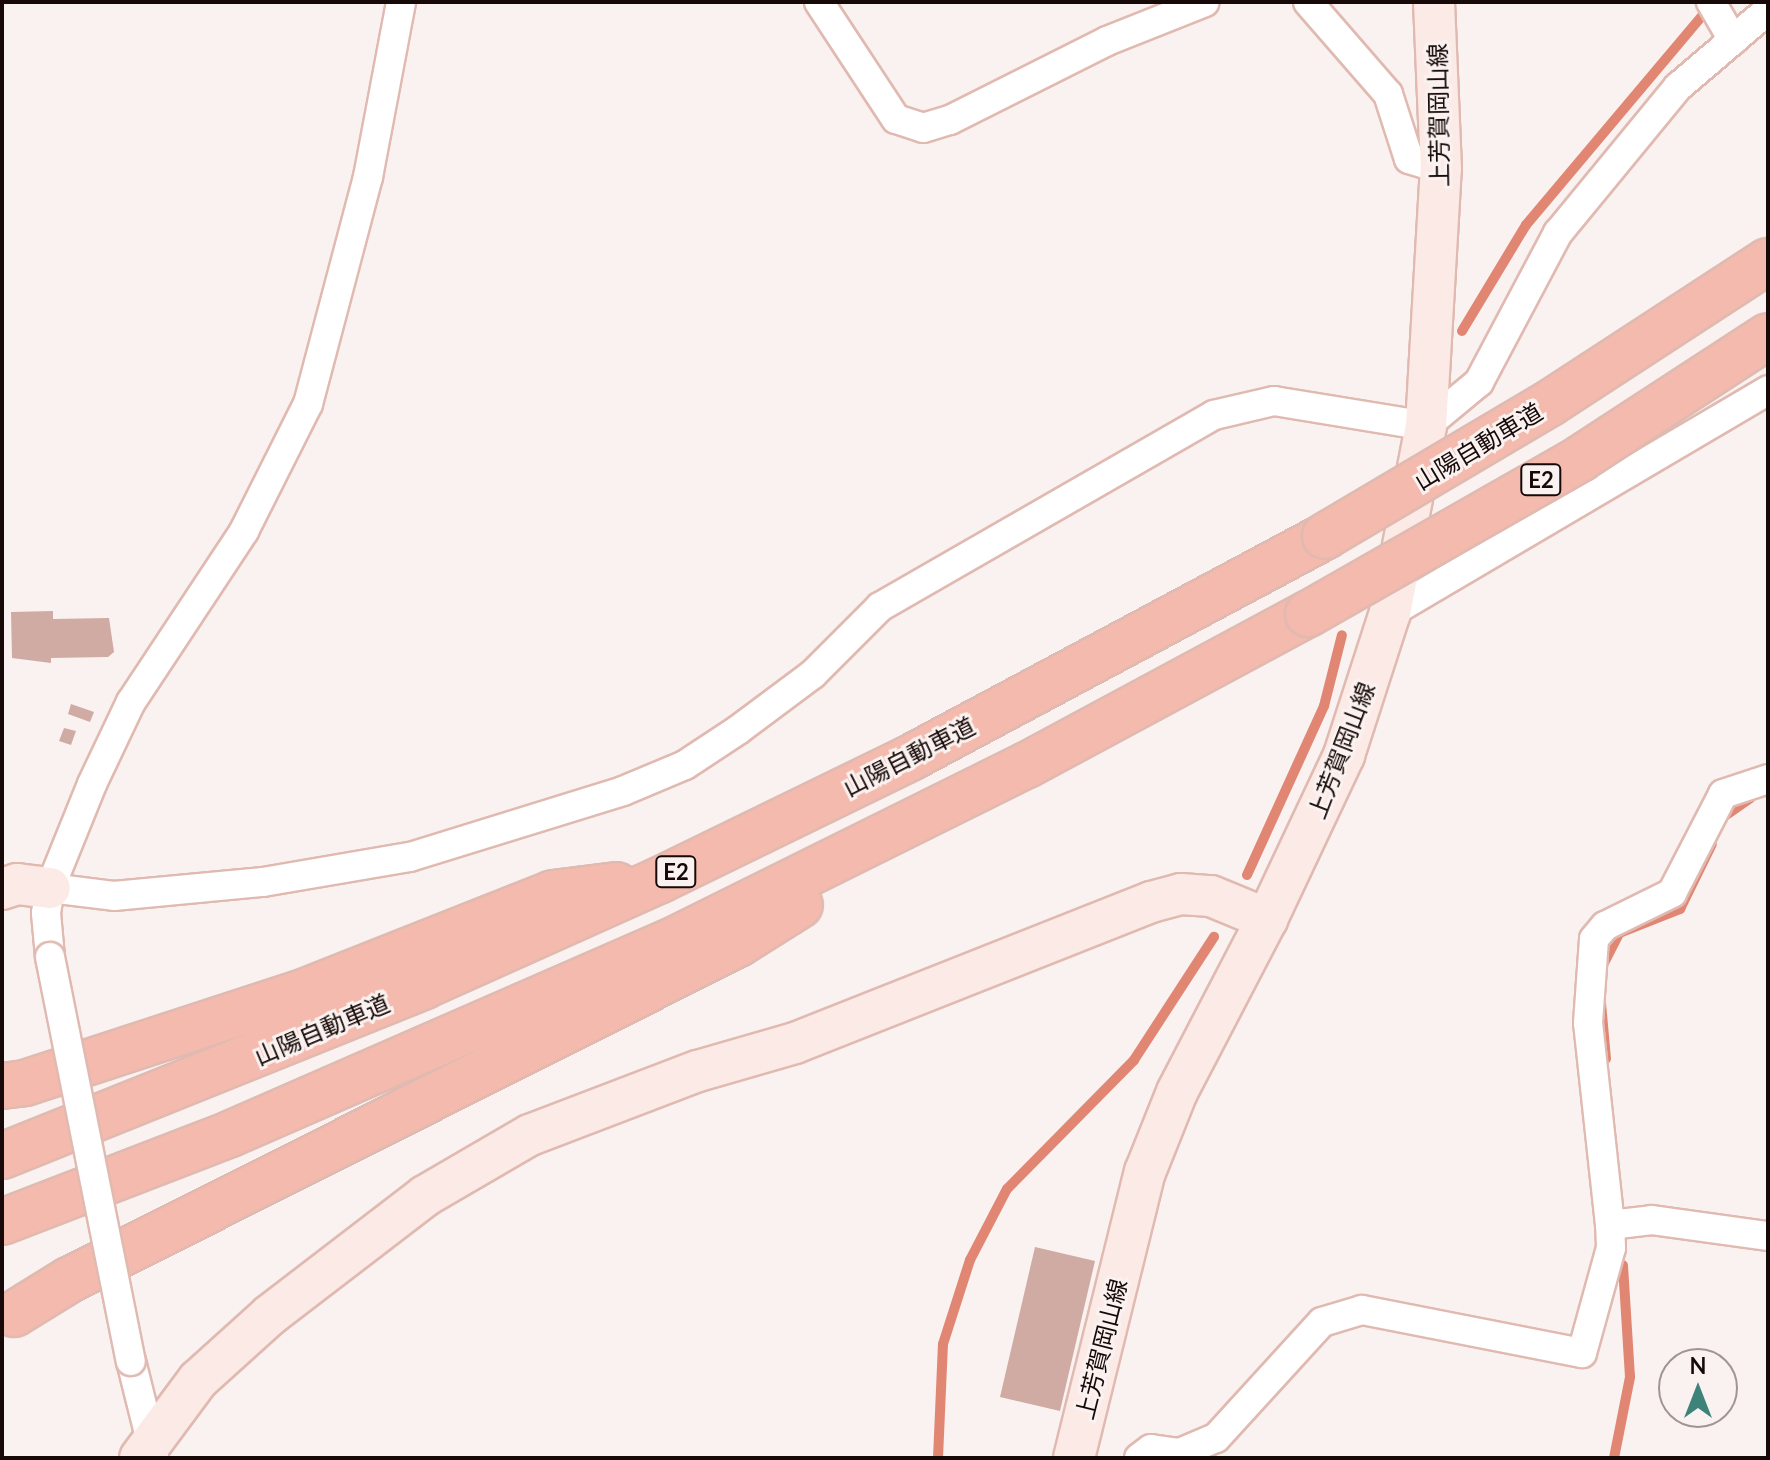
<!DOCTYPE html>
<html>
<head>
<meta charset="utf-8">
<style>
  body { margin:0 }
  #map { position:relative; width:1770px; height:1460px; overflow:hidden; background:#faf2f0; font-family:Lato,"Noto Sans JP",sans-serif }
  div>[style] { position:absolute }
  .stream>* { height:10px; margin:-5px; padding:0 5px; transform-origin:5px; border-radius:5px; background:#e18673 }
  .building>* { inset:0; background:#d0aba3 }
  .roads { filter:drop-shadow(2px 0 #e0bab1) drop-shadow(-2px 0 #e0bab1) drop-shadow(0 2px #e0bab1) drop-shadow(0 -2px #e0bab1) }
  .street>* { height:28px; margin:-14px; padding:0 14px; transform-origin:14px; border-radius:14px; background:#fff }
  .secondary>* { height:40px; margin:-20px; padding:0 20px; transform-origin:20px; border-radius:20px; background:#fceae6 }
  .highway>* { height:44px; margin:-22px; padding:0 22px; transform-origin:22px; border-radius:22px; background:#f4baad }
  .bridges { filter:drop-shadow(2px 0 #e0bab1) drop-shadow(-2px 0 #e0bab1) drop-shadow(0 2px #e0bab1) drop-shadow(0 -2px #e0bab1) }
  .street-bridge>* { height:28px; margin:-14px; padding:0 14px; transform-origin:14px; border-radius:14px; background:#fff }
  .highway-bridge>* { height:44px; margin:-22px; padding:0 22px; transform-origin:22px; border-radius:22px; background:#f4baad }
  span { translate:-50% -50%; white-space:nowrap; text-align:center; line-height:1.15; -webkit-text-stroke:6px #faf2f0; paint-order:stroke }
  .shield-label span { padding:2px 6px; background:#faf2f0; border:2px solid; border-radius:6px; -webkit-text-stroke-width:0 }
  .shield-label { font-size:22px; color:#160907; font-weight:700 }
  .street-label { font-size:24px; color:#160907 }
  .frame { position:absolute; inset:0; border:4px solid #160907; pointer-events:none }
  .north { position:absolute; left:1658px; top:1348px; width:80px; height:80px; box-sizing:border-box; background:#faf2f0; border:2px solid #9f9593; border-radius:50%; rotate:0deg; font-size:22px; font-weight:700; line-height:32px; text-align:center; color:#160907 }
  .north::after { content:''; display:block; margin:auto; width:28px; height:36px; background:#3e8379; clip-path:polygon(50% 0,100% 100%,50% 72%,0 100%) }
</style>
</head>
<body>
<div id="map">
  <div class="stream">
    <div style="left:1462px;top:331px;width:124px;rotate:-58.9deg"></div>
    <div style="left:1526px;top:225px;width:275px;rotate:-49.9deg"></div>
    <div style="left:1722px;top:818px;width:35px;rotate:-35deg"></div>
    <div style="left:1247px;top:875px;width:186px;rotate:-65.5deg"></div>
    <div style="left:1324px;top:706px;width:73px;rotate:-75.8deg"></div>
    <div style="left:1604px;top:963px;width:34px;rotate:-63deg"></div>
    <div style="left:1619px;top:933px;width:66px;rotate:-21.5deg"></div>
    <div style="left:1680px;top:909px;width:72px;rotate:-63.8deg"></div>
    <div style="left:1601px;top:1003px;width:56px;rotate:84.9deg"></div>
    <div style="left:938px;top:1458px;width:114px;rotate:-87.5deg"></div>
    <div style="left:943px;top:1344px;width:88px;rotate:-72.2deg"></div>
    <div style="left:970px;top:1260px;width:80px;rotate:-62.5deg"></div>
    <div style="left:1007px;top:1189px;width:181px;rotate:-45.4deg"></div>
    <div style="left:1134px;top:1060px;width:147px;rotate:-57deg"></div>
    <div style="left:1614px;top:1458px;width:83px;rotate:-78.8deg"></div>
    <div style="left:1630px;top:1377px;width:112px;rotate:-93.6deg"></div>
  </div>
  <div class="building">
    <div style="clip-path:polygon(53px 611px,53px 619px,109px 618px,114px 652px,108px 657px,51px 658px,51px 663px,12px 658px,11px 612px)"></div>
    <div style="clip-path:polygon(71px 704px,94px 712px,90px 722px,68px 714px)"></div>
    <div style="clip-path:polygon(64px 728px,76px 731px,71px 745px,59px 741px)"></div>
    <div style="clip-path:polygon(1035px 1247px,1095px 1261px,1060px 1411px,1000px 1397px)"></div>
  </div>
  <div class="roads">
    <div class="street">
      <div style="left:819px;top:2px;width:140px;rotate:56.7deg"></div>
      <div style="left:896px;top:119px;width:28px;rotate:18deg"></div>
      <div style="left:923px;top:128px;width:28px;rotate:-17deg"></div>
      <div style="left:950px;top:120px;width:176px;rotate:-26.7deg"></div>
      <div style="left:1107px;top:41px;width:105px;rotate:-21.7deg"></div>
      <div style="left:1308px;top:2px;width:122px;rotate:49deg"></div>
      <div style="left:1388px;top:94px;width:68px;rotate:72.1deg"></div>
      <div style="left:1409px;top:159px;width:34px;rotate:17deg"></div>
      <div style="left:1711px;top:2px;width:44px;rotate:59.9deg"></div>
      <div style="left:1390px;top:613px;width:439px;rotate:-30.5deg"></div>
      <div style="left:50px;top:888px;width:64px;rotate:7.1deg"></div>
      <div style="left:114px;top:896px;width:150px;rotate:-5.4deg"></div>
      <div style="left:263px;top:882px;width:149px;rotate:-9.7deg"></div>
      <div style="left:410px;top:857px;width:223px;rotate:-17.2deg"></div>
      <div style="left:623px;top:791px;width:67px;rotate:-22.8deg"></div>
      <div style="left:685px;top:765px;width:64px;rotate:-33.4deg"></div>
      <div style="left:738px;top:730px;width:94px;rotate:-36.7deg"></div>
      <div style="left:813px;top:674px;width:95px;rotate:-45deg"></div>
      <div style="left:880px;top:607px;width:385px;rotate:-29.9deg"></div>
      <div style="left:1214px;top:415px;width:62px;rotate:-13.1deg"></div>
      <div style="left:1274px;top:401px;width:154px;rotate:9.3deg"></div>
      <div style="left:1426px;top:426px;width:69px;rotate:-39.7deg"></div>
      <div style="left:1479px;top:382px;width:169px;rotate:-62.1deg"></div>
      <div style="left:1558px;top:233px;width:189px;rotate:-50.6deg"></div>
      <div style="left:1678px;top:87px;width:118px;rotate:-40.5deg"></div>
      <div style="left:50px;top:957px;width:44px;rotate:-95.2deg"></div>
      <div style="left:46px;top:913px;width:25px;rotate:-81deg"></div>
      <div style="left:50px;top:888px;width:112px;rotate:-68deg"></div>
      <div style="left:92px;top:784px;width:91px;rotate:-64.6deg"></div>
      <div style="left:131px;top:702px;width:205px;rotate:-56.5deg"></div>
      <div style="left:244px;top:531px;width:142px;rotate:-63.3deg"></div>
      <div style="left:308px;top:404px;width:235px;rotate:-75.2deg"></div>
      <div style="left:368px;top:177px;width:178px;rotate:-79.3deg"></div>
      <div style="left:1610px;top:1225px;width:203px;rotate:-96.2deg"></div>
      <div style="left:1588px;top:1023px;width:84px;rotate:-85.9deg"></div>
      <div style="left:1594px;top:939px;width:17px;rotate:-50deg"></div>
      <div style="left:1605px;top:926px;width:75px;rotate:-26.2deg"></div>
      <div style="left:1672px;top:893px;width:111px;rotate:-62.7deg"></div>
      <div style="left:1723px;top:794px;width:47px;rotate:-18.4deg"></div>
      <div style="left:131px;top:1361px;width:95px;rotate:76deg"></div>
      <div style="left:1139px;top:1458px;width:15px;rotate:-37deg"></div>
      <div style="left:1151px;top:1449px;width:29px;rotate:8deg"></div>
      <div style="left:1180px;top:1453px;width:39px;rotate:-23deg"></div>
      <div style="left:1216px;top:1438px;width:157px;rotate:-47.6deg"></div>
      <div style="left:1322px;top:1322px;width:42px;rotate:-16.7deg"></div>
      <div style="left:1362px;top:1310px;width:224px;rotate:11.1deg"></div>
      <div style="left:1582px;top:1353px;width:109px;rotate:-74.6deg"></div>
      <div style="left:1611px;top:1248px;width:23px;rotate:-92deg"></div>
      <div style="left:1610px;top:1225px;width:42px;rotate:-6.8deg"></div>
      <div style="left:1652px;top:1220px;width:117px;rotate:7.9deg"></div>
    </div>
    <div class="secondary">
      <div style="left:2px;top:889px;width:16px;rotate:-18deg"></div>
      <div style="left:17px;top:884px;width:33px;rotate:7deg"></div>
      <div style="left:140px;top:1458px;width:97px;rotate:-53.4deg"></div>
      <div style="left:198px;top:1380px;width:97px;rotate:-42.1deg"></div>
      <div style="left:270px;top:1315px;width:195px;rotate:-37.5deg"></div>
      <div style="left:425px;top:1196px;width:121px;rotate:-30.2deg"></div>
      <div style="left:530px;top:1135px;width:180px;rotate:-20.9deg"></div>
      <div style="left:698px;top:1071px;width:101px;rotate:-16.1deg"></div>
      <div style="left:795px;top:1043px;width:383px;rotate:-21.6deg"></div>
      <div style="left:1151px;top:902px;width:31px;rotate:-15deg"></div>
      <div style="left:1181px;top:894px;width:30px;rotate:4deg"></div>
      <div style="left:1211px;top:896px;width:61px;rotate:22.3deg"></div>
      <div style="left:1074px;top:1458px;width:295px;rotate:-76.1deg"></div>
      <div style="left:1145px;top:1172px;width:86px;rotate:-68.2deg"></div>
      <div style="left:1177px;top:1092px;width:195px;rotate:-62.5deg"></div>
      <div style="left:1267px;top:919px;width:181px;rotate:-64.8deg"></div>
      <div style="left:1344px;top:755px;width:149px;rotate:-72.1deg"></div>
      <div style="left:1390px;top:613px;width:190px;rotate:-79.1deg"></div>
      <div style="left:1426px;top:426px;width:257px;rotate:-86.7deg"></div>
      <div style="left:1441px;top:169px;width:167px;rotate:-92.4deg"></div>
    </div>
    <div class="highway">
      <div style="left:2px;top:1086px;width:23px;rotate:-7deg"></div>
      <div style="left:25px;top:1083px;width:290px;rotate:-18.1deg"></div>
      <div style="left:301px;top:993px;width:271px;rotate:-21.6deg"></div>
      <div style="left:553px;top:893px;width:64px;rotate:-7.1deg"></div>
      <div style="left:2px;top:1156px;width:455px;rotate:-21.9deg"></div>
      <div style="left:424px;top:986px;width:259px;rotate:-24.2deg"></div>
      <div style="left:660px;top:880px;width:278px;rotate:-26deg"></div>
      <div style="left:910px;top:758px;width:471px;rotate:-28.1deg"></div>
      <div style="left:2px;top:1222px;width:244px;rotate:-21.1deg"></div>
      <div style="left:230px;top:1134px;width:482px;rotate:-23.6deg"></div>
      <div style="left:672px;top:941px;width:396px;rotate:-26.4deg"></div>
      <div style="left:1027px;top:765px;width:319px;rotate:-28.3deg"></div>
      <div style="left:14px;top:1314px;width:65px;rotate:-31.7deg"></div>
      <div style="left:69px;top:1280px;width:749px;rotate:-26.67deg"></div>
      <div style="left:738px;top:944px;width:73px;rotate:-32.2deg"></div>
    </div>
  </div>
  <div class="bridges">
    <div class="street-bridge">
      <div style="left:50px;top:957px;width:412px;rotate:78.7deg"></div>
    </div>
    <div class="highway-bridge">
      <div style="left:1325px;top:536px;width:261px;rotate:-30.6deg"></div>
      <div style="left:1550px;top:403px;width:260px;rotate:-33.1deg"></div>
      <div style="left:1308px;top:614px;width:314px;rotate:-29.7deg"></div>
      <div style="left:1581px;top:458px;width:223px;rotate:-33.1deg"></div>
    </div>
  </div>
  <div class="shield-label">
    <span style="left:1541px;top:480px">E2</span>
    <span style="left:676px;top:872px">E2</span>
  </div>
  <div class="street-label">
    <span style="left:1438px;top:115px;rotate:-91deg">上芳賀岡山線</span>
    <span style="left:1478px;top:446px;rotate:-31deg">山陽自動車道</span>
    <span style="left:1341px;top:750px;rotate:-69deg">上芳賀岡山線</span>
    <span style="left:909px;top:756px;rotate:-27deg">山陽自動車道</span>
    <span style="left:322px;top:1029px;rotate:-23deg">山陽自動車道</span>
    <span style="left:1101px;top:1349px;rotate:-76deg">上芳賀岡山線</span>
  </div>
  <div class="frame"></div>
  <div class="north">N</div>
</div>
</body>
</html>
